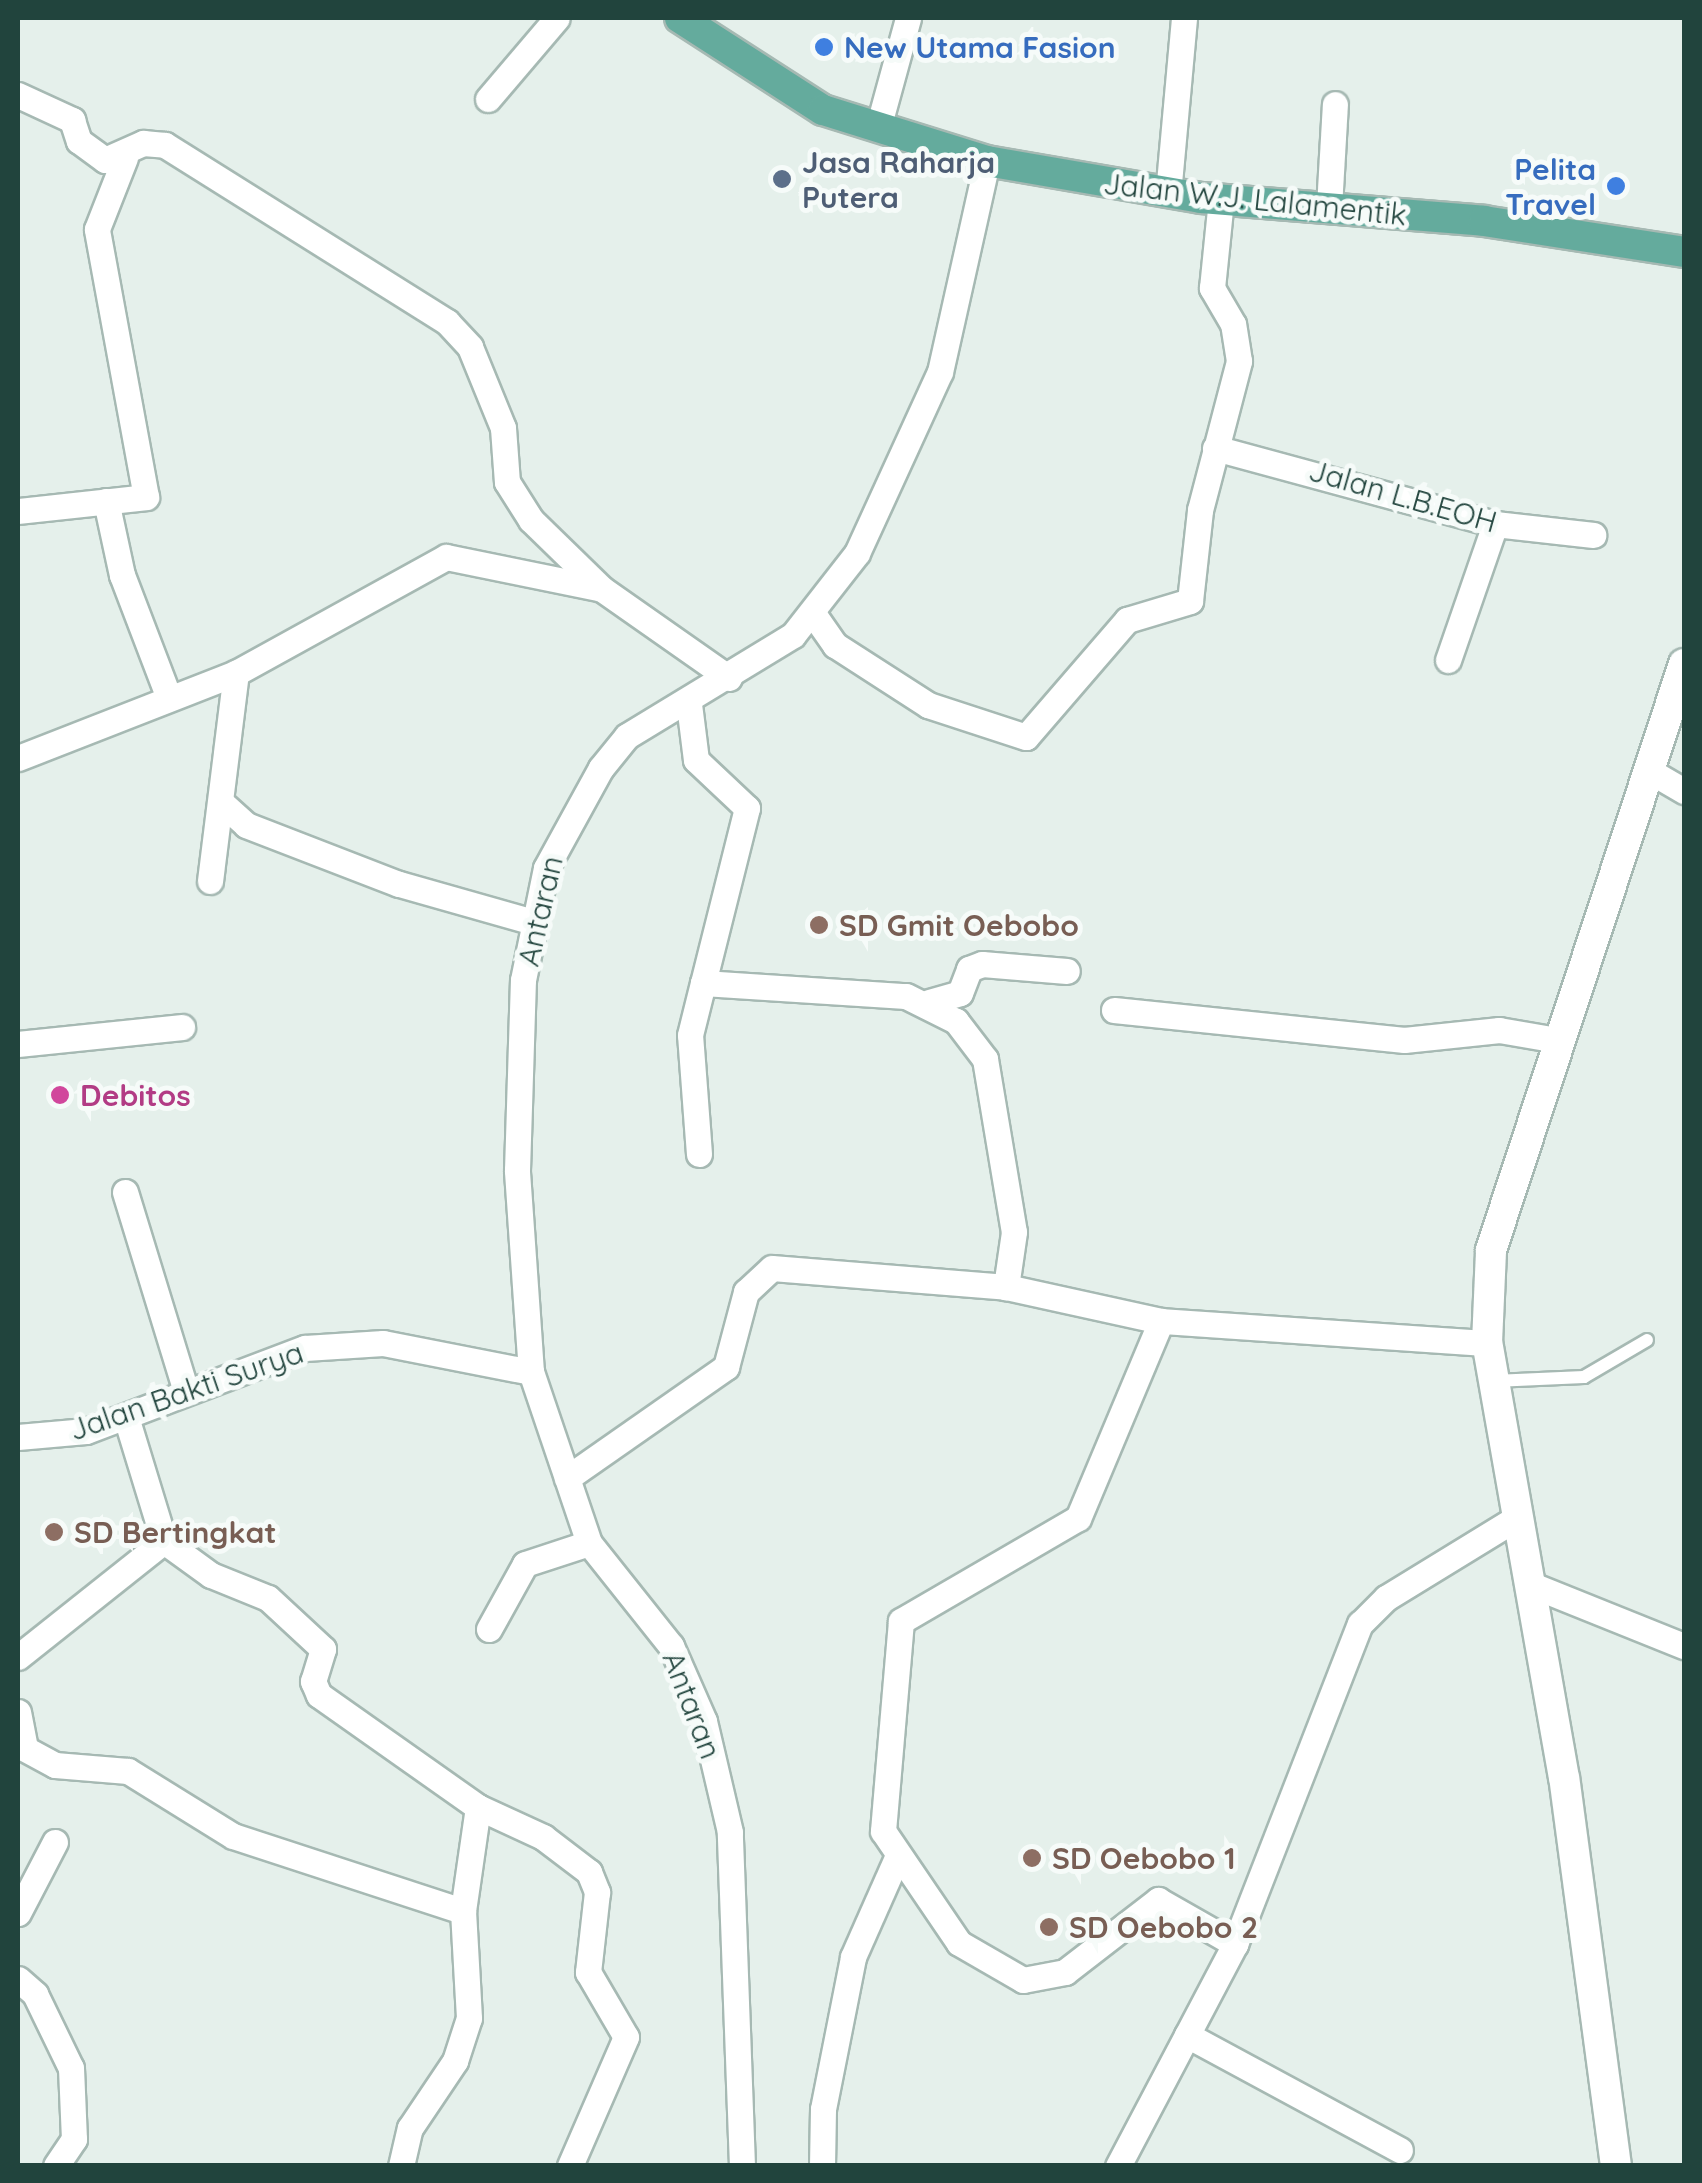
<!DOCTYPE html>
<html>
<head>
<meta charset="utf-8">
<style>
  body { margin:0 }
  #map { position:relative; width:1702px; height:2183px; overflow:hidden; background:#e5f0eb; font-family:Quicksand,sans-serif }
  div>[style] { position:absolute }
  .roads { filter:drop-shadow(2px 0 #a6b9b3) drop-shadow(-2px 0 #a6b9b3) drop-shadow(0 2px #a6b9b3) drop-shadow(0 -2px #a6b9b3) }
  .lane>* { height:12px; margin:-6px; padding:0 6px; transform-origin:6px; border-radius:6px; background:#fff }
  .street>* { height:25px; margin:-12.5px; padding:0 12.5px; transform-origin:12.5px; border-radius:12.5px; background:#fff }
  .secondary>* { height:30px; margin:-15px; padding:0 15px; transform-origin:15px; border-radius:15px; background:#fff }
  .primary>* { height:30px; margin:-15px; padding:0 15px; transform-origin:15px; border-radius:15px; background:#64ab9d }
  .dots>* { width:28px; height:28px; translate:-50% -50%; box-sizing:border-box; border:5px solid #f6fbf9; border-radius:50% }
  span { translate:-50% -50%; white-space:nowrap; text-align:center; line-height:1.15; -webkit-text-stroke:10px #f6fbf9; paint-order:stroke }
  .shop-label { font-size:30px; color:#366cbe; font-weight:700 }
  .left { translate:0 -50%; text-align:left }
  .right { translate:-100% -50%; text-align:right }
  .service-label { font-size:30px; color:#4e5e75; font-weight:700 }
  .street-label { font-size:30px; color:#21443d }
  .education-label { font-size:30px; color:#785e54; font-weight:700 }
  .hotel-label { font-size:30px; color:#b23c85; font-weight:700 }
  .frame { position:absolute; inset:0; border:20px solid #21443d; pointer-events:none }
</style>
</head>
<body>
<div id="map">
  <div class="roads">
    <div class="lane">
      <div style="left:1494px;top:1381px;width:90px;rotate:-2.5deg"></div>
      <div style="left:1584px;top:1377px;width:73px;rotate:-30.4deg"></div>
    </div>
    <div class="street">
      <div style="left:18px;top:95px;width:60px;rotate:24.8deg"></div>
      <div style="left:72px;top:120px;width:22px;rotate:72deg"></div>
      <div style="left:79px;top:141px;width:32px;rotate:36deg"></div>
      <div style="left:105px;top:160px;width:42px;rotate:-24.1deg"></div>
      <div style="left:143px;top:143px;width:22px;rotate:5deg"></div>
      <div style="left:165px;top:145px;width:333px;rotate:32.1deg"></div>
      <div style="left:447px;top:322px;width:34px;rotate:47deg"></div>
      <div style="left:470px;top:347px;width:87px;rotate:67.8deg"></div>
      <div style="left:503px;top:428px;width:54px;rotate:85.8deg"></div>
      <div style="left:507px;top:482px;width:45px;rotate:57.7deg"></div>
      <div style="left:531px;top:520px;width:99px;rotate:44.2deg"></div>
      <div style="left:602px;top:589px;width:155px;rotate:35deg"></div>
      <div style="left:488px;top:99px;width:106px;rotate:-49.6deg"></div>
      <div style="left:878px;top:128px;width:114px;rotate:-74.7deg"></div>
      <div style="left:1168px;top:194px;width:177px;rotate:-84.8deg"></div>
      <div style="left:1329px;top:207px;width:103px;rotate:-86.7deg"></div>
      <div style="left:1215px;top:448px;width:290px;rotate:15.2deg"></div>
      <div style="left:1495px;top:524px;width:99px;rotate:6.4deg"></div>
      <div style="left:106px;top:501px;width:76px;rotate:77.8deg"></div>
      <div style="left:122px;top:575px;width:132px;rotate:69.1deg"></div>
      <div style="left:18px;top:511px;width:129px;rotate:-6.2deg"></div>
      <div style="left:146px;top:497px;width:272px;rotate:-100.4deg"></div>
      <div style="left:97px;top:229px;width:76px;rotate:-68.5deg"></div>
      <div style="left:814px;top:615px;width:37px;rotate:55deg"></div>
      <div style="left:835px;top:645px;width:111px;rotate:32.8deg"></div>
      <div style="left:928px;top:705px;width:103px;rotate:18.1deg"></div>
      <div style="left:1026px;top:737px;width:155px;rotate:-49.2deg"></div>
      <div style="left:1127px;top:620px;width:66px;rotate:-16.8deg"></div>
      <div style="left:1190px;top:601px;width:92px;rotate:-83.7deg"></div>
      <div style="left:1200px;top:510px;width:154px;rotate:-75.3deg"></div>
      <div style="left:1239px;top:361px;width:37px;rotate:-99deg"></div>
      <div style="left:1233px;top:324px;width:42px;rotate:-120.3deg"></div>
      <div style="left:1212px;top:288px;width:88px;rotate:-84.2deg"></div>
      <div style="left:1448px;top:660px;width:144px;rotate:-70.9deg"></div>
      <div style="left:689px;top:704px;width:56px;rotate:82.9deg"></div>
      <div style="left:696px;top:760px;width:70px;rotate:43.3deg"></div>
      <div style="left:747px;top:808px;width:180px;rotate:104.1deg"></div>
      <div style="left:703px;top:983px;width:203px;rotate:3.7deg"></div>
      <div style="left:906px;top:996px;width:56px;rotate:26.6deg"></div>
      <div style="left:956px;top:1021px;width:48px;rotate:52.7deg"></div>
      <div style="left:985px;top:1059px;width:175px;rotate:80.5deg"></div>
      <div style="left:1014px;top:1232px;width:56px;rotate:98.3deg"></div>
      <div style="left:18px;top:758px;width:234px;rotate:-21.3deg"></div>
      <div style="left:236px;top:673px;width:240px;rotate:-28.9deg"></div>
      <div style="left:446px;top:557px;width:155px;rotate:11.5deg"></div>
      <div style="left:1648px;top:770px;width:42px;rotate:30.3deg"></div>
      <div style="left:223px;top:804px;width:31px;rotate:42deg"></div>
      <div style="left:246px;top:825px;width:164px;rotate:21.1deg"></div>
      <div style="left:399px;top:884px;width:139px;rotate:15.8deg"></div>
      <div style="left:210px;top:881px;width:210px;rotate:-82.9deg"></div>
      <div style="left:929px;top:1002px;width:32px;rotate:-16deg"></div>
      <div style="left:960px;top:993px;width:26px;rotate:-69deg"></div>
      <div style="left:969px;top:969px;width:14px;rotate:-21deg"></div>
      <div style="left:982px;top:964px;width:85px;rotate:4.7deg"></div>
      <div style="left:1114px;top:1010px;width:292px;rotate:5.9deg"></div>
      <div style="left:1404px;top:1040px;width:96px;rotate:-6deg"></div>
      <div style="left:1499px;top:1030px;width:59px;rotate:9.8deg"></div>
      <div style="left:18px;top:1044px;width:165px;rotate:-5.9deg"></div>
      <div style="left:699px;top:1154px;width:119px;rotate:-94.3deg"></div>
      <div style="left:690px;top:1035px;width:54px;rotate:-76deg"></div>
      <div style="left:125px;top:1192px;width:208px;rotate:73deg"></div>
      <div style="left:1161px;top:1321px;width:214px;rotate:112.8deg"></div>
      <div style="left:1078px;top:1518px;width:205px;rotate:149.8deg"></div>
      <div style="left:901px;top:1621px;width:211px;rotate:94.9deg"></div>
      <div style="left:883px;top:1831px;width:135px;rotate:55.8deg"></div>
      <div style="left:959px;top:1943px;width:74px;rotate:30deg"></div>
      <div style="left:1023px;top:1980px;width:43px;rotate:-10.8deg"></div>
      <div style="left:1065px;top:1972px;width:118px;rotate:-37.7deg"></div>
      <div style="left:1158px;top:1900px;width:89px;rotate:29.7deg"></div>
      <div style="left:126px;top:1417px;width:130px;rotate:73deg"></div>
      <div style="left:164px;top:1541px;width:58px;rotate:35.9deg"></div>
      <div style="left:211px;top:1575px;width:61px;rotate:22deg"></div>
      <div style="left:268px;top:1598px;width:75px;rotate:42.8deg"></div>
      <div style="left:323px;top:1649px;width:34px;rotate:107deg"></div>
      <div style="left:313px;top:1681px;width:15px;rotate:67deg"></div>
      <div style="left:319px;top:1695px;width:194px;rotate:35.2deg"></div>
      <div style="left:18px;top:1437px;width:68px;rotate:-5deg"></div>
      <div style="left:86px;top:1431px;width:234px;rotate:-20.8deg"></div>
      <div style="left:305px;top:1348px;width:78px;rotate:-3.7deg"></div>
      <div style="left:383px;top:1343px;width:151px;rotate:11.1deg"></div>
      <div style="left:567px;top:1478px;width:194px;rotate:-34.9deg"></div>
      <div style="left:726px;top:1367px;width:78px;rotate:-75.1deg"></div>
      <div style="left:746px;top:1292px;width:35px;rotate:-43deg"></div>
      <div style="left:772px;top:1268px;width:235px;rotate:4.6deg"></div>
      <div style="left:1006px;top:1287px;width:159px;rotate:12.4deg"></div>
      <div style="left:1161px;top:1321px;width:327px;rotate:3.9deg"></div>
      <div style="left:1532px;top:1585px;width:164px;rotate:21.9deg"></div>
      <div style="left:489px;top:1629px;width:74px;rotate:-61deg"></div>
      <div style="left:525px;top:1564px;width:67px;rotate:-18.2deg"></div>
      <div style="left:18px;top:1657px;width:186px;rotate:-38.5deg"></div>
      <div style="left:18px;top:1712px;width:37px;rotate:79deg"></div>
      <div style="left:18px;top:1745px;width:42px;rotate:28.4deg"></div>
      <div style="left:55px;top:1765px;width:73px;rotate:4.7deg"></div>
      <div style="left:128px;top:1771px;width:123px;rotate:31.8deg"></div>
      <div style="left:233px;top:1836px;width:242px;rotate:18.1deg"></div>
      <div style="left:18px;top:1913px;width:80px;rotate:-62.5deg"></div>
      <div style="left:18px;top:1979px;width:23px;rotate:41deg"></div>
      <div style="left:35px;top:1994px;width:82px;rotate:64.1deg"></div>
      <div style="left:71px;top:2068px;width:71px;rotate:87.6deg"></div>
      <div style="left:74px;top:2139px;width:32px;rotate:124deg"></div>
      <div style="left:1187px;top:2035px;width:242px;rotate:28.4deg"></div>
      <div style="left:401px;top:2166px;width:39px;rotate:-77deg"></div>
      <div style="left:410px;top:2128px;width:81px;rotate:-56.1deg"></div>
      <div style="left:455px;top:2061px;width:45px;rotate:-72deg"></div>
      <div style="left:469px;top:2018px;width:107px;rotate:-93.2deg"></div>
      <div style="left:463px;top:1911px;width:105px;rotate:-81.8deg"></div>
      <div style="left:478px;top:1807px;width:72px;rotate:24.8deg"></div>
      <div style="left:543px;top:1837px;width:58px;rotate:37.3deg"></div>
      <div style="left:589px;top:1872px;width:22px;rotate:68deg"></div>
      <div style="left:597px;top:1892px;width:81px;rotate:96.4deg"></div>
      <div style="left:588px;top:1972px;width:75px;rotate:59.7deg"></div>
      <div style="left:626px;top:2037px;width:141px;rotate:113.5deg"></div>
      <div style="left:742px;top:2166px;width:334px;rotate:-92.1deg"></div>
      <div style="left:730px;top:1832px;width:114px;rotate:-103.2deg"></div>
      <div style="left:704px;top:1721px;width:82px;rotate:-113.7deg"></div>
      <div style="left:671px;top:1646px;width:132px;rotate:-128.5deg"></div>
      <div style="left:589px;top:1543px;width:181px;rotate:-108.7deg"></div>
      <div style="left:531px;top:1372px;width:202px;rotate:-94deg"></div>
      <div style="left:517px;top:1170px;width:190px;rotate:-88.2deg"></div>
      <div style="left:523px;top:980px;width:114px;rotate:-78.4deg"></div>
      <div style="left:546px;top:868px;width:114px;rotate:-61.2deg"></div>
      <div style="left:601px;top:768px;width:41px;rotate:-50.9deg"></div>
      <div style="left:627px;top:736px;width:194px;rotate:-31.3deg"></div>
      <div style="left:793px;top:635px;width:104px;rotate:-52deg"></div>
      <div style="left:857px;top:553px;width:199px;rotate:-65.4deg"></div>
      <div style="left:940px;top:372px;width:216px;rotate:-77.4deg"></div>
      <div style="left:822px;top:2166px;width:57px;rotate:-89deg"></div>
      <div style="left:823px;top:2109px;width:155px;rotate:-78.8deg"></div>
      <div style="left:853px;top:1957px;width:106px;rotate:-66.1deg"></div>
      <div style="left:1118px;top:2166px;width:251px;rotate:-62.2deg"></div>
      <div style="left:1235px;top:1944px;width:344px;rotate:-68.7deg"></div>
      <div style="left:1360px;top:1624px;width:37px;rotate:-45deg"></div>
      <div style="left:1386px;top:1598px;width:155px;rotate:-31.5deg"></div>
    </div>
    <div class="secondary">
      <div style="left:1616px;top:2166px;width:391px;rotate:-97.6deg"></div>
      <div style="left:1564px;top:1778px;width:442px;rotate:-100deg"></div>
      <div style="left:1487px;top:1343px;width:93px;rotate:-87.5deg"></div>
      <div style="left:1491px;top:1250px;width:617px;rotate:-71.77deg"></div>
    </div>
    <div class="primary">
      <div style="left:680px;top:18px;width:170px;rotate:32.8deg"></div>
      <div style="left:823px;top:110px;width:172px;rotate:17.3deg"></div>
      <div style="left:987px;top:161px;width:217px;rotate:9.8deg"></div>
      <div style="left:1201px;top:198px;width:284px;rotate:4.6deg"></div>
      <div style="left:1484px;top:221px;width:202px;rotate:8.8deg"></div>
    </div>
  </div>
  <div class="dots">
    <div style="left:824px;top:47px;background:#3f7fe0"></div>
    <div style="left:782px;top:179px;background:#5c6f8a"></div>
    <div style="left:1616px;top:186px;background:#3f7fe0"></div>
    <div style="left:819px;top:925px;background:#8d6e63"></div>
    <div style="left:60px;top:1095px;background:#d1479c"></div>
    <div style="left:54px;top:1532px;background:#8d6e63"></div>
    <div style="left:1032px;top:1858px;background:#8d6e63"></div>
    <div style="left:1049px;top:1927px;background:#8d6e63"></div>
  </div>
  <div class="shop-label">
    <span class="left" style="left:844px;top:47px">New Utama Fasion</span>
    <span class="right" style="left:1596px;top:186px">Pelita<br>Travel</span>
  </div>
  <div class="service-label">
    <span class="left" style="left:802px;top:179px">Jasa Raharja<br>Putera</span>
  </div>
  <div class="street-label">
    <span style="left:1255px;top:199px;rotate:6deg">Jalan W.J. Lalamentik</span>
    <span style="left:1403px;top:496px;rotate:16deg">Jalan L.B.EOH</span>
    <span style="left:540px;top:911px;rotate:-77deg">Antaran</span>
    <span style="left:186px;top:1391px;rotate:-19deg">Jalan Bakti Surya</span>
    <span style="left:692px;top:1705px;rotate:69deg">Antaran</span>
  </div>
  <div class="education-label">
    <span class="left" style="left:839px;top:925px">SD Gmit Oebobo</span>
    <span class="left" style="left:74px;top:1532px">SD Bertingkat</span>
    <span class="left" style="left:1052px;top:1858px">SD Oebobo 1</span>
    <span class="left" style="left:1069px;top:1927px">SD Oebobo 2</span>
  </div>
  <div class="hotel-label">
    <span class="left" style="left:80px;top:1095px">Debitos</span>
  </div>
  <div class="frame"></div>
</div>
</body>
</html>
